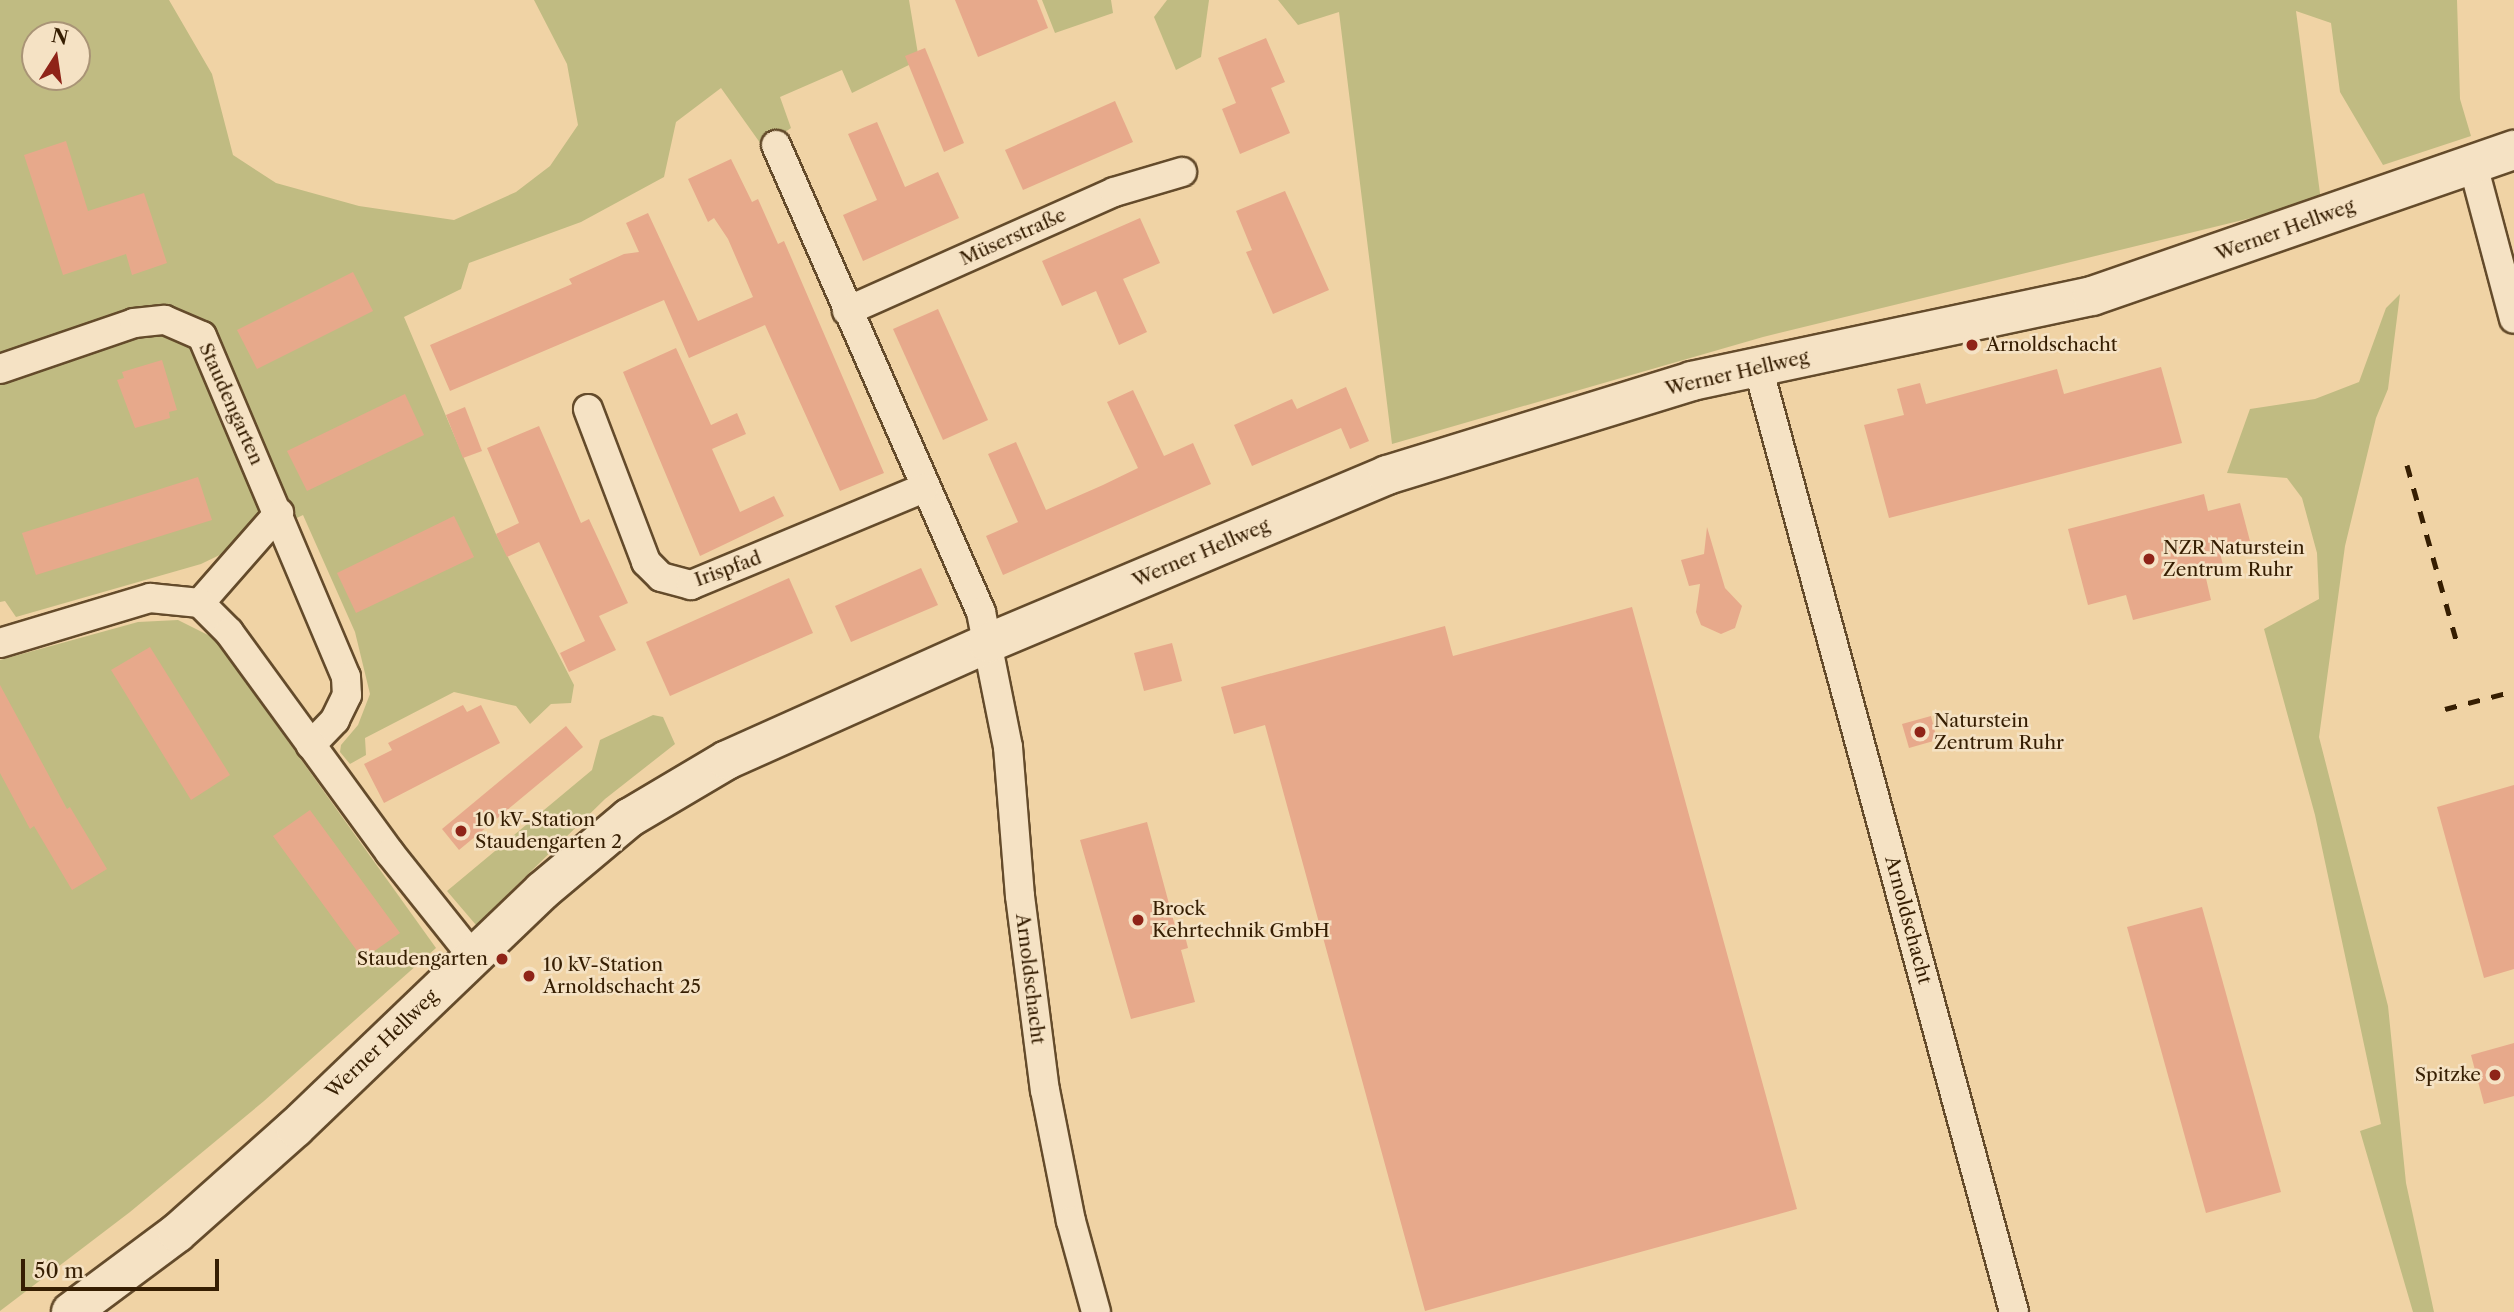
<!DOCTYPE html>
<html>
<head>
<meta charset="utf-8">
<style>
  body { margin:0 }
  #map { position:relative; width:2514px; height:1312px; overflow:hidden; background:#f0d3a5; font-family:"Libre Caslon Text",serif }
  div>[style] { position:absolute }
  .green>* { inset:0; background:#c0bb82 }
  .building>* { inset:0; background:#e7a98b }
  .roads { filter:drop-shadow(2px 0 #644b2b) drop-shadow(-2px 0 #644b2b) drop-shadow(0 2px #644b2b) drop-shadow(0 -2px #644b2b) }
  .street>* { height:28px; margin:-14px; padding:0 14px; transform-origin:14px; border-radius:14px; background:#f5e2c4 }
  .secondary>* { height:38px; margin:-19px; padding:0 19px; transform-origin:19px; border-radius:19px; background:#f5e2c4 }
  .rail>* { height:5px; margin-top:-2.5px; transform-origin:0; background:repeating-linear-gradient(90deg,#361e02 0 12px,transparent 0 24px) }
  .dots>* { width:19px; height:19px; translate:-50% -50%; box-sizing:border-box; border:4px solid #f5e2c4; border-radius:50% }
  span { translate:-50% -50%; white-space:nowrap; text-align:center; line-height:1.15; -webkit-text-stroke:5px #f5e2c4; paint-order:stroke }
  .street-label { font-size:19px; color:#361e02 }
  .poi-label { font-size:19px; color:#361e02 }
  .left { translate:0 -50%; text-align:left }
  .right { translate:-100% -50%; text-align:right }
  .north { position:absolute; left:21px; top:21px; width:70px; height:70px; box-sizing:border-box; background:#f5e2c4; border:2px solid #a99476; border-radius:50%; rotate:12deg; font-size:19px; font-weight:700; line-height:28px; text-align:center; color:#361e02 }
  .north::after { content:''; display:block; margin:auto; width:24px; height:32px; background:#8f2418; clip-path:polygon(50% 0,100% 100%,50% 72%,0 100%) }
  .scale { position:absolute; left:21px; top:1259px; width:198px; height:32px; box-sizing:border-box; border:4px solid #361e02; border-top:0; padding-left:9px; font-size:21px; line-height:24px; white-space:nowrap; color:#361e02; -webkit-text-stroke:5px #f5e2c4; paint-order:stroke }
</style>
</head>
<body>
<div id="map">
  <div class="green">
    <div style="clip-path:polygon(evenodd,0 0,169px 0,212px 74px,233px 155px,276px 183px,359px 206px,454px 220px,516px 192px,550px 166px,578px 125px,567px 64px,534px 0,909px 0,919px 60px,852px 93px,842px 70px,780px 97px,791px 128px,763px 147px,721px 88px,676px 122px,664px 177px,581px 222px,469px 263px,461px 289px,404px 317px,496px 534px,574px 685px,571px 703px,551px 704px,530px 724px,516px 706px,454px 692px,365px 738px,366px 755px,350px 764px,340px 752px,341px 745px,358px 725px,370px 694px,355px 632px,303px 515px,201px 564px,16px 617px,5px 601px,0 602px,0 0,35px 35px,77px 35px,77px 77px,35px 77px,35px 35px)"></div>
    <div style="clip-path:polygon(1042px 0,1111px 0,1113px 13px,1055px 33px)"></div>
    <div style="clip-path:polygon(1167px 0,1209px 0,1201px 57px,1176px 70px,1154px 17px)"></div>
    <div style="clip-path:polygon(1278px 0,2457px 0,2460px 99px,2471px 136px,2383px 165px,2340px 92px,2331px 23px,2296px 11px,2321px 201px,1763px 337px,1392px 444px,1339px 12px,1298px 25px)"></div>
    <div style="clip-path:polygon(2400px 294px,2388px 389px,2376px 418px,2345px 546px,2319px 737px,2388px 1006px,2406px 1183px,2434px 1312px,2413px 1312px,2360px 1131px,2381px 1124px,2315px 815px,2264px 629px,2319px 599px,2317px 553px,2302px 498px,2287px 478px,2227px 473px,2250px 409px,2315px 399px,2359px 382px,2386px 308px)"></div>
    <div style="clip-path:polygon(178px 620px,214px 638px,436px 948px,264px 1101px,130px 1212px,0 1311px,0 660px,138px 622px)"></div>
    <div style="clip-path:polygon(653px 715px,663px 717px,675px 744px,605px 799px,476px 925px,447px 891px,592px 770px,600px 740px)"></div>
  </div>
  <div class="building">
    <div style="clip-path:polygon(955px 0,1037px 0,1048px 28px,978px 57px)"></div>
    <div style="clip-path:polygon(1266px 38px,1285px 82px,1271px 88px,1290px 133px,1240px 154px,1222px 109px,1236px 103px,1218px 58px)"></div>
    <div style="clip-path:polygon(925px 48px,964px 143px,944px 152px,905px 56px)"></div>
    <div style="clip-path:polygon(1115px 101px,1133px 142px,1023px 190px,1005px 150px)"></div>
    <div style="clip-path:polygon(877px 122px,905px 187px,938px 172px,959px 218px,863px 261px,843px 215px,877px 200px,848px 134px)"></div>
    <div style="clip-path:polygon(66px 141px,88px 211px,144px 193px,167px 263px,132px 275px,126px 254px,63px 275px,24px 155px)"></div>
    <div style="clip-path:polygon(731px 159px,752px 202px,758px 199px,778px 244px,784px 241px,884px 473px,840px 491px,765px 325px,689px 358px,664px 300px,450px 391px,430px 345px,572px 284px,569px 279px,624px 254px,639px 252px,626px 223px,648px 213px,698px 321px,753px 297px,728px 239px,714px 218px,708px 222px,688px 179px)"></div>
    <div style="clip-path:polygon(1285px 191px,1329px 290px,1273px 314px,1246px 252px,1252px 250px,1236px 211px)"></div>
    <div style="clip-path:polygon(1140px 218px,1160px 263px,1123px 279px,1147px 332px,1119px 345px,1096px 291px,1062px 306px,1042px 261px)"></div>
    <div style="clip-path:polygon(353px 272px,373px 311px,257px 369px,237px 330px)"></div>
    <div style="clip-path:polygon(938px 309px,988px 420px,943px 440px,893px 329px)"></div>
    <div style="clip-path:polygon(676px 348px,711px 425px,737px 413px,746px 434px,712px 449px,740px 512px,774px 496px,784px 516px,700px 556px,623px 372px)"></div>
    <div style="clip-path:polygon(162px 360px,177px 410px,169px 412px,170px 418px,135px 428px,117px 380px,124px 378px,122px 372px)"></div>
    <div style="clip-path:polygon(2161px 367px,2182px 443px,1889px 518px,1864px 425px,1904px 415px,1897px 389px,1920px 383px,1926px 404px,2057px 369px,2064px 394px)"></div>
    <div style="clip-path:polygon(1346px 387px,1369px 441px,1350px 449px,1341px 428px,1252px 466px,1234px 425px,1292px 399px,1297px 409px)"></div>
    <div style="clip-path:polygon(1133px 390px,1164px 456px,1193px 443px,1211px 484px,1003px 575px,986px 536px,1018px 522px,988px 454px,1016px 442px,1046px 510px,1103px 485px,1138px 468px,1107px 402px)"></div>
    <div style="clip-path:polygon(405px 394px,424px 435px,307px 491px,287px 451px)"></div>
    <div style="clip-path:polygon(465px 407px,482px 451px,463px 458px,446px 415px)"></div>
    <div style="clip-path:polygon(539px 426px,581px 523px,589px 519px,628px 603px,599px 616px,616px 650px,569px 672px,560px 653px,585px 641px,539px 542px,507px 557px,496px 534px,519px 523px,487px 448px)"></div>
    <div style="clip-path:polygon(198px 477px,212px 520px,36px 575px,22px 533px)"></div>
    <div style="clip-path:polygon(2204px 494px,2208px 511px,2240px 503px,2250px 541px,2219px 549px,2224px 569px,2205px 574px,2211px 600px,2133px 620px,2126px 595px,2088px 605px,2068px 529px)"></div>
    <div style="clip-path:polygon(454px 516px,474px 557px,356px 613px,337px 573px)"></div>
    <div style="clip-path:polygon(1707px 527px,1725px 588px,1742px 606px,1735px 628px,1721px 634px,1701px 625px,1696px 612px,1700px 584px,1689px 586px,1681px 560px,1704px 554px)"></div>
    <div style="clip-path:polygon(921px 568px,938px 605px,851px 642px,835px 606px)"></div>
    <div style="clip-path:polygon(789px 578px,813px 633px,670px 696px,646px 642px)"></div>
    <div style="clip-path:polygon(1632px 607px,1797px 1209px,1425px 1311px,1265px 725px,1234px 734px,1221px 687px,1445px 626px,1453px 656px)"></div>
    <div style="clip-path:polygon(1172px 643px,1182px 681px,1144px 691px,1134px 653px)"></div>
    <div style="clip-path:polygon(150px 647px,230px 775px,191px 800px,111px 670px)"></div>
    <div style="clip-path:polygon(0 685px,67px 809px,70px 807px,107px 869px,72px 890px,34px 826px,30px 829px,0 773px)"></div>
    <div style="clip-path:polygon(463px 705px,467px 712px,481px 705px,500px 743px,384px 803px,364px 764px,392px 750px,388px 743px)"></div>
    <div style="clip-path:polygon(1931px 716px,1937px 740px,1909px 748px,1902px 724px)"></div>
    <div style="clip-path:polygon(566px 726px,583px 747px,459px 850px,442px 829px)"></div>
    <div style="clip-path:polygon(2514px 785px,2514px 969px,2484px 978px,2437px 807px)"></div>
    <div style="clip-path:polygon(310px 810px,400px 933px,363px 959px,273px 836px)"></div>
    <div style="clip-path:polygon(1147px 822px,1175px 926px,1182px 924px,1188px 948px,1181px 950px,1195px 1002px,1131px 1019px,1080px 840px)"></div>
    <div style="clip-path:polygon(2202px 907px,2281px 1192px,2206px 1213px,2127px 927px)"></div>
    <div style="clip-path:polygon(2514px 1043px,2514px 1096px,2484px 1104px,2471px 1055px)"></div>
  </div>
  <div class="roads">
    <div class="street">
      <div style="left:776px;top:145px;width:510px;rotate:66.3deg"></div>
      <div style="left:981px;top:612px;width:138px;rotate:78.7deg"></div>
      <div style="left:1008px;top:747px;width:149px;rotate:85.4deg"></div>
      <div style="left:1020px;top:896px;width:196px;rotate:82.7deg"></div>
      <div style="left:1045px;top:1090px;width:134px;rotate:78.8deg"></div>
      <div style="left:1071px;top:1221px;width:94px;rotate:74.6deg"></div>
      <div style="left:2473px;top:165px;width:159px;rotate:75.1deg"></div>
      <div style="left:847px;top:311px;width:292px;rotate:-24deg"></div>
      <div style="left:1114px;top:192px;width:71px;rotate:-16.4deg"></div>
      <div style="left:1758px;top:367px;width:979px;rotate:74.84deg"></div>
      <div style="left:0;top:369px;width:142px;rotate:-18.9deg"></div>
      <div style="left:134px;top:323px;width:31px;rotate:-6deg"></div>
      <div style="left:165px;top:320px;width:40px;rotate:23.4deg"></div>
      <div style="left:202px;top:336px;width:370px;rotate:67.1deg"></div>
      <div style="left:346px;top:677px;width:18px;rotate:87deg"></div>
      <div style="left:347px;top:695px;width:28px;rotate:116deg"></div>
      <div style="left:335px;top:720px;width:35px;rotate:134deg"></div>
      <div style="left:588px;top:409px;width:164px;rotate:69.2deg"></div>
      <div style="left:646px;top:562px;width:21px;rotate:45deg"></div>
      <div style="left:661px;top:577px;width:31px;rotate:15deg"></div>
      <div style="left:691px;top:585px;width:252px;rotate:-22.6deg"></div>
      <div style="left:200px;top:603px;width:120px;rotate:-48.7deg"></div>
      <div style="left:0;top:643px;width:157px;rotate:-16.7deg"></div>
      <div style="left:150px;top:598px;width:50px;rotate:5.7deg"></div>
      <div style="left:200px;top:603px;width:41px;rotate:45deg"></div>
      <div style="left:229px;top:632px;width:273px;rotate:53.9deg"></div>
      <div style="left:390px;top:853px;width:133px;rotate:51.4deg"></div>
    </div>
    <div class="secondary">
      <div style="left:71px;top:1312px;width:132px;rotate:-36.7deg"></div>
      <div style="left:177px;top:1233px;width:158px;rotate:-41.7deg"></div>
      <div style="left:295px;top:1128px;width:342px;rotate:-43.8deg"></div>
      <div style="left:542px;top:891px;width:114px;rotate:-40deg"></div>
      <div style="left:629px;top:818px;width:114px;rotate:-30.6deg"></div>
      <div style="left:727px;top:760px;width:286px;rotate:-24.1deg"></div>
      <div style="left:988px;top:643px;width:433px;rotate:-22.8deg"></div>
      <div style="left:1387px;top:475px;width:319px;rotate:-17.1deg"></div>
      <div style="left:1692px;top:381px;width:409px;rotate:-12deg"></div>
      <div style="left:2092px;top:296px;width:447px;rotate:-19.1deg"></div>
    </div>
  </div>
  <div class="rail">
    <div style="left:2407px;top:465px;width:181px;rotate:74.3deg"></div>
    <div style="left:2445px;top:709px;width:71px;rotate:-14.6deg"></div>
  </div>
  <div class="dots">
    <div style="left:1972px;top:345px;background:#8f2418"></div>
    <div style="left:2149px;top:559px;background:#8f2418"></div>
    <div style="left:1920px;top:732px;background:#8f2418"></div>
    <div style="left:461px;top:831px;background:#8f2418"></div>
    <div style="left:1138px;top:920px;background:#8f2418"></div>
    <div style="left:502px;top:959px;background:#8f2418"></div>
    <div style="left:529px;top:976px;background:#8f2418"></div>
    <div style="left:2495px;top:1075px;background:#8f2418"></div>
  </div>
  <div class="street-label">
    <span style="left:2285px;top:230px;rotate:-20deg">Werner Hellweg</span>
    <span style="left:1013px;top:237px;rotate:-24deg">Müserstraße</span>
    <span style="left:1737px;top:373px;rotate:-13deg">Werner Hellweg</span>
    <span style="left:231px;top:404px;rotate:66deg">Staudengarten</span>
    <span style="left:1201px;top:553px;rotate:-23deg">Werner Hellweg</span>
    <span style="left:728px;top:569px;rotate:-20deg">Irispfad</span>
    <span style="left:1908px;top:920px;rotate:75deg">Arnoldschacht</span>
    <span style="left:1030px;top:979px;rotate:83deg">Arnoldschacht</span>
    <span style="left:382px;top:1044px;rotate:-44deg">Werner Hellweg</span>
  </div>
  <div class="poi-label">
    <span class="left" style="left:1986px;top:345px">Arnoldschacht</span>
    <span class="left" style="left:2163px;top:559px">NZR Naturstein<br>Zentrum Ruhr</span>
    <span class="left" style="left:1934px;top:732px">Naturstein<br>Zentrum Ruhr</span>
    <span class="left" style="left:475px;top:831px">10 kV-Station<br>Staudengarten 2</span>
    <span class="left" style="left:1152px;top:920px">Brock<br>Kehrtechnik GmbH</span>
    <span class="right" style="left:488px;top:959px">Staudengarten</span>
    <span class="left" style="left:543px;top:976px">10 kV-Station<br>Arnoldschacht 25</span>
    <span class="right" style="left:2481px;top:1075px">Spitzke</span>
  </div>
  <div class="north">N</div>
  <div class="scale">50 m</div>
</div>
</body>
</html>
